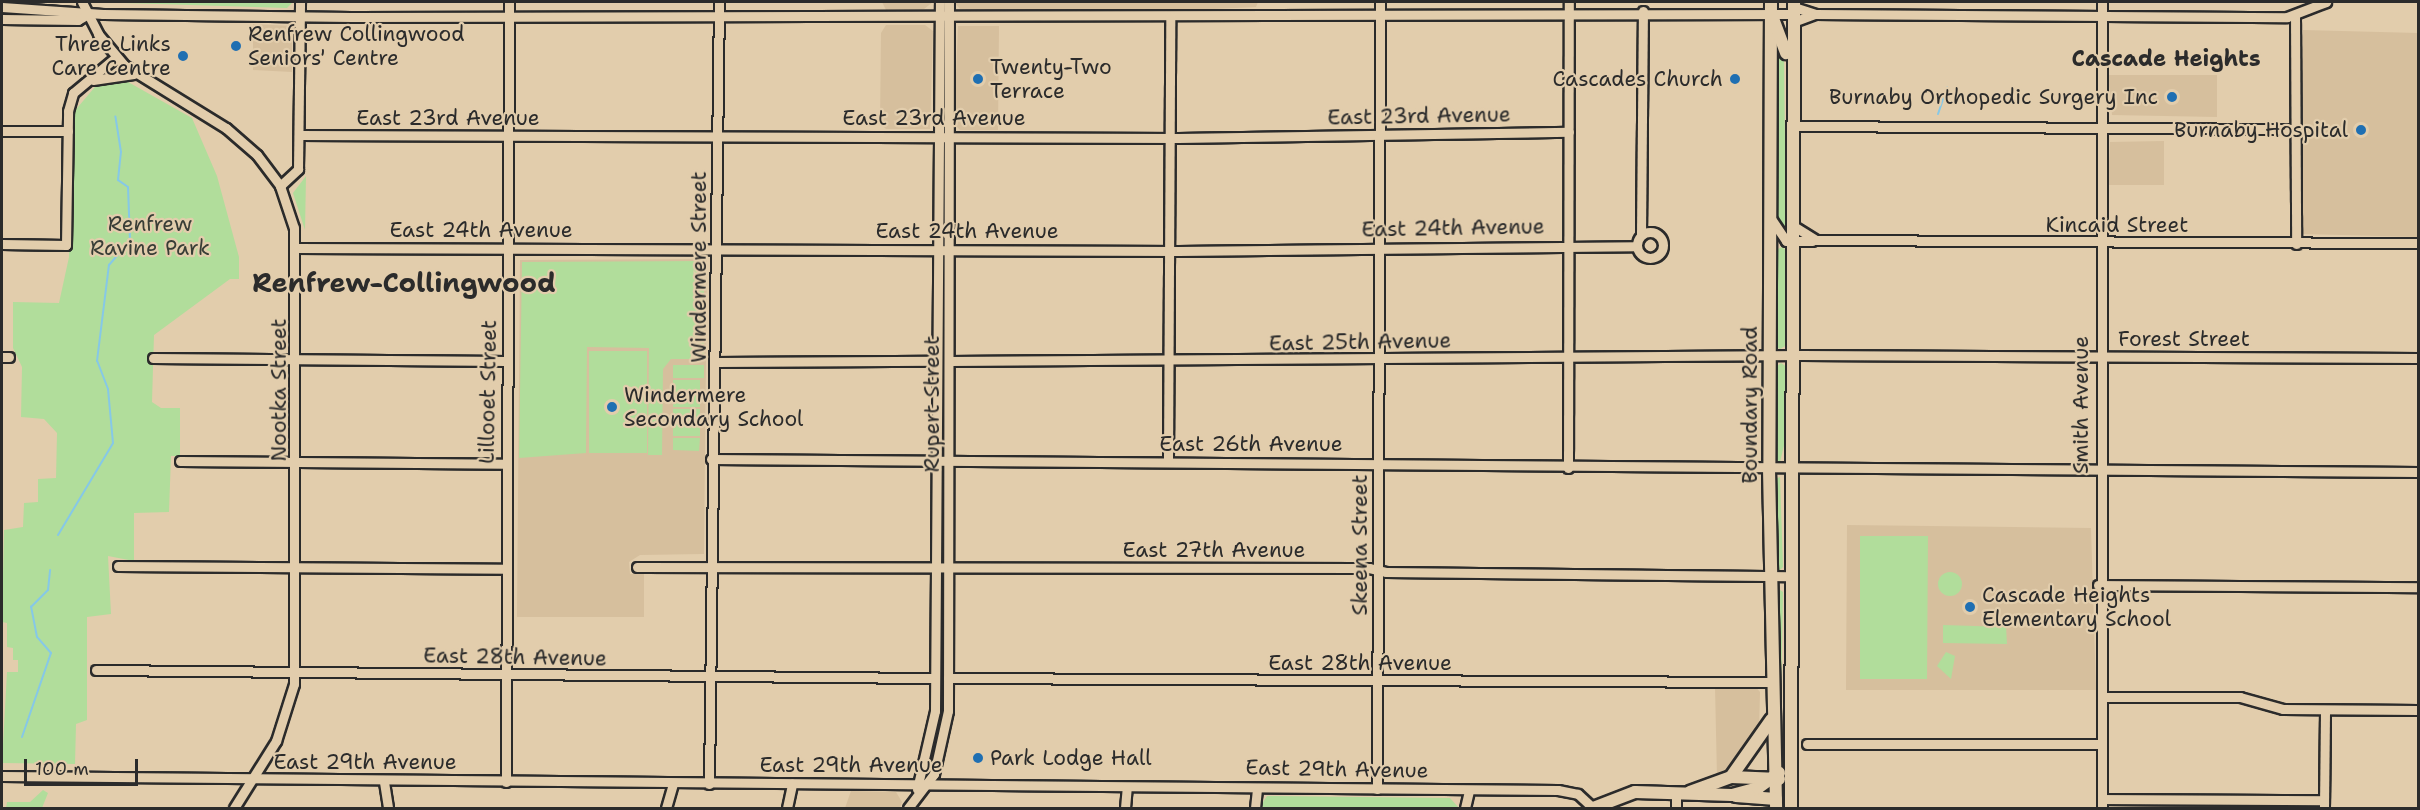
<!DOCTYPE html>
<html>
<head>
<meta charset="utf-8">
<style>
  body { margin:0 }
  #map { position:relative; width:2420px; height:810px; overflow:hidden; background:#e2cdac; font-family:"Shantell Sans",sans-serif }
  div>[style] { position:absolute }
  .built>* { inset:0; background:#d6bf9d }
  .green>* { inset:0; background:#b1dd9b }
  .round { border-radius:50% }
  .stream>* { height:2px; margin:-1px; padding:0 1px; transform-origin:1px; border-radius:1px; background:#86c8e7 }
  .roads { filter:drop-shadow(2px 0 #2b2b2b) drop-shadow(-2px 0 #2b2b2b) drop-shadow(0 2px #2b2b2b) drop-shadow(0 -2px #2b2b2b) }
  .minor>* { height:9px; margin:-4.5px; padding:0 4.5px; transform-origin:4.5px; border-radius:4.5px; background:#e2cdac }
  .minor>.ring { margin:-4.5px; padding:0; box-sizing:content-box; background:none; border:9px solid #e2cdac; border-radius:50% }
  .major>* { height:12px; margin:-6px; padding:0 6px; transform-origin:6px; border-radius:6px; background:#e2cdac }
  .dots>* { width:16px; height:16px; translate:-50% -50%; box-sizing:border-box; border:3px solid #e2cdac; border-radius:50% }
  span { translate:-50% -50%; white-space:nowrap; text-align:center; line-height:1.15; -webkit-text-stroke:4.5px #e2cdac; paint-order:stroke }
  .poi-label { font-size:21px; color:#2b2b2b }
  .left { translate:0 -50%; text-align:left }
  .right { translate:-100% -50%; text-align:right }
  .street-label { font-size:21px; color:#2b2b2b }
  .park-label { font-size:21px; color:#383d36 }
  .neighbourhood-label { font-size:22px; color:#2b2b2b; font-weight:700 }
  .district-label { font-size:27px; color:#2b2b2b; font-weight:700 }
  .frame { position:absolute; inset:0; border:3px solid #2b2b2b; pointer-events:none }
  .scale { position:absolute; left:24px; top:759px; width:114px; height:27px; box-sizing:border-box; border:3px solid #2b2b2b; border-top:0; padding-left:8px; font-size:18px; line-height:21px; white-space:nowrap; color:#2b2b2b; -webkit-text-stroke:4px #e2cdac; paint-order:stroke }
</style>
</head>
<body>
<div id="map">
  <div class="built">
    <div style="clip-path:polygon(882px 2px,933px 2px,924px 9px,886px 10px)"></div>
    <div style="clip-path:polygon(954px 2px,1258px 2px,1256px 7px,1173px 11px,960px 9px)"></div>
    <div style="clip-path:polygon(253px 24px,292px 26px,292px 72px,253px 70px)"></div>
    <div style="clip-path:polygon(886px 25px,925px 25px,933px 31px,930px 129px,886px 129px,880px 124px,881px 33px)"></div>
    <div style="clip-path:polygon(958px 26px,999px 26px,998px 130px,960px 130px,954px 124px)"></div>
    <div style="clip-path:polygon(2303px 30px,2418px 33px,2418px 237px,2303px 234px)"></div>
    <div style="clip-path:polygon(2108px 75px,2217px 75px,2217px 117px,2112px 115px)"></div>
    <div style="clip-path:polygon(2164px 141px,2164px 185px,2108px 185px,2110px 142px)"></div>
    <div style="clip-path:polygon(707px 259px,704px 554px,640px 555px,629px 562px,630px 574px,644px 574px,644px 617px,517px 617px,520px 260px)"></div>
    <div style="clip-path:polygon(1847px 525px,2091px 528px,2096px 690px,1846px 690px)"></div>
    <div style="clip-path:polygon(1715px 686px,1755px 686px,1760px 692px,1759px 731px,1730px 771px,1717px 777px)"></div>
    <div style="clip-path:polygon(851px 791px,896px 792px,902px 802px,900px 808px,845px 808px)"></div>
  </div>
  <div class="green">
    <div style="clip-path:polygon(91px 2px,293px 2px,287px 8px)"></div>
    <div style="clip-path:polygon(1775px 36px,1784px 54px,1786px 233px,1778px 220px)"></div>
    <div style="clip-path:polygon(121px 78px,192px 118px,217px 176px,239px 257px,239px 279px,230px 279px,154px 335px,152px 402px,161px 408px,180px 408px,180px 456px,171px 456px,169px 512px,134px 513px,134px 561px,108px 556px,111px 614px,87px 617px,87px 720px,76px 724px,75px 764px,2px 763px,7px 672px,18px 672px,18px 660px,13px 660px,13px 648px,7px 647px,7px 623px,2px 622px,4px 530px,23px 527px,24px 503px,38px 502px,38px 479px,56px 478px,57px 433px,44px 419px,21px 417px,22px 367px,13px 348px,13px 302px,59px 303px,69px 257px,72px 114px,100px 81px)"></div>
    <div style="clip-path:polygon(306px 176px,305px 230px,293px 193px)"></div>
    <div style="clip-path:polygon(1782px 247px,1787px 251px,1787px 345px,1780px 349px,1775px 345px,1776px 250px)"></div>
    <div style="clip-path:polygon(704px 261px,704px 359px,671px 359px,663px 369px,662px 455px,648px 455px,649px 348px,587px 347px,586px 453px,519px 458px,522px 262px)"></div>
    <div style="clip-path:polygon(589px 351px,647px 351px,647px 453px,589px 453px)"></div>
    <div style="clip-path:polygon(1781px 363px,1787px 367px,1786px 437px,1780px 462px,1774px 458px,1775px 368px)"></div>
    <div style="clip-path:polygon(673px 365px,704px 365px,704px 378px,673px 378px)"></div>
    <div style="clip-path:polygon(673px 380px,700px 380px,700px 392px,673px 392px)"></div>
    <div style="clip-path:polygon(673px 394px,700px 394px,700px 407px,673px 407px)"></div>
    <div style="clip-path:polygon(673px 409px,700px 409px,700px 421px,673px 421px)"></div>
    <div style="clip-path:polygon(673px 423px,700px 424px,700px 436px,673px 436px)"></div>
    <div style="clip-path:polygon(673px 438px,700px 438px,699px 451px,673px 450px)"></div>
    <div style="clip-path:polygon(1780px 477px,1783px 567px,1778px 572px,1775px 479px)"></div>
    <div style="clip-path:polygon(1860px 536px,1928px 536px,1927px 679px,1860px 679px)"></div>
    <div class="round" style="left:1938px;top:572px;width:24px;height:24px"></div>
    <div style="clip-path:polygon(1776px 587px,1783px 592px,1780px 756px)"></div>
    <div style="clip-path:polygon(1943px 625px,2006px 627px,2007px 644px,1943px 643px)"></div>
    <div style="clip-path:polygon(1946px 652px,1955px 656px,1951px 679px,1937px 666px)"></div>
    <div style="clip-path:polygon(43px 790px,48px 793px,42px 808px,6px 808px,7px 802px,30px 802px)"></div>
    <div style="clip-path:polygon(1267px 796px,1450px 798px,1459px 808px,1259px 808px)"></div>
  </div>
  <div class="stream">
    <div style="left:1938px;top:114px;width:28px;rotate:-71deg"></div>
    <div style="left:58px;top:535px;width:107px;rotate:-59.1deg"></div>
    <div style="left:113px;top:443px;width:54px;rotate:-95.3deg"></div>
    <div style="left:108px;top:389px;width:30px;rotate:-111deg"></div>
    <div style="left:97px;top:361px;width:97px;rotate:-82.9deg"></div>
    <div style="left:109px;top:265px;width:32px;rotate:-49deg"></div>
    <div style="left:130px;top:241px;width:54px;rotate:-92.1deg"></div>
    <div style="left:128px;top:187px;width:12px;rotate:-145deg"></div>
    <div style="left:118px;top:180px;width:28px;rotate:-84deg"></div>
    <div style="left:121px;top:152px;width:36px;rotate:-99deg"></div>
    <div style="left:22px;top:737px;width:89px;rotate:-71deg"></div>
    <div style="left:51px;top:653px;width:21px;rotate:-131deg"></div>
    <div style="left:37px;top:637px;width:31px;rotate:-101deg"></div>
    <div style="left:31px;top:607px;width:24px;rotate:-45deg"></div>
    <div style="left:48px;top:590px;width:20px;rotate:-84deg"></div>
  </div>
  <div class="roads">
    <div class="minor">
      <div style="left:82px;top:2px;width:36px;rotate:63deg"></div>
      <div style="left:98px;top:34px;width:40px;rotate:50deg"></div>
      <div style="left:124px;top:65px;width:120px;rotate:31.7deg"></div>
      <div style="left:226px;top:128px;width:41px;rotate:41.1deg"></div>
      <div style="left:257px;top:155px;width:39px;rotate:53deg"></div>
      <div style="left:280px;top:186px;width:44px;rotate:71.6deg"></div>
      <div style="left:294px;top:228px;width:456px;rotate:90deg"></div>
      <div style="left:294px;top:684px;width:60px;rotate:107.5deg"></div>
      <div style="left:276px;top:741px;width:79px;rotate:122.1deg"></div>
      <div style="left:2102px;top:2px;width:806px;rotate:90deg"></div>
      <div style="left:2px;top:7px;width:101px;rotate:4deg"></div>
      <div style="left:103px;top:14px;width:248px;rotate:0.7deg"></div>
      <div style="left:351px;top:17px;width:1442px;rotate:-0.12deg"></div>
      <div style="left:1794px;top:7px;width:22px;rotate:18deg"></div>
      <div style="left:2295px;top:15px;width:229px;rotate:89.7deg"></div>
      <div style="left:2px;top:19px;width:76px;rotate:0.8deg"></div>
      <div style="left:78px;top:20px;width:12px;rotate:-31deg"></div>
      <div style="left:1793px;top:22px;width:23px;rotate:-20deg"></div>
      <div style="left:1815px;top:14px;width:472px;rotate:0.4deg"></div>
      <div style="left:2287px;top:17px;width:42px;rotate:-21deg"></div>
      <div style="left:93px;top:80px;width:41px;rotate:-8.3deg"></div>
      <div style="left:1792px;top:126px;width:504px;rotate:0.34deg"></div>
      <div style="left:2px;top:131px;width:66px"></div>
      <div style="left:299px;top:135px;width:879px;rotate:0.2deg"></div>
      <div style="left:1178px;top:138px;width:391px;rotate:-0.9deg"></div>
      <div style="left:280px;top:186px;width:25px;rotate:-43deg"></div>
      <div style="left:298px;top:169px;width:167px;rotate:-89.3deg"></div>
      <div style="left:1772px;top:220px;width:25px;rotate:56deg"></div>
      <div style="left:1786px;top:241px;width:26px"></div>
      <div style="left:1792px;top:225px;width:28px;rotate:32deg"></div>
      <div style="left:1816px;top:240px;width:602px;rotate:0.29deg"></div>
      <div class="ring" style="left:1637px;top:232px;width:17px;height:17px"></div>
      <div style="left:1641px;top:234px;width:223px;rotate:-89.5deg"></div>
      <div style="left:2px;top:244px;width:64px;rotate:0.9deg"></div>
      <div style="left:66px;top:245px;width:134px;rotate:-89.1deg"></div>
      <div style="left:68px;top:111px;width:19px;rotate:-74deg"></div>
      <div style="left:73px;top:93px;width:56px;rotate:-39.9deg"></div>
      <div style="left:297px;top:248px;width:881px;rotate:0.2deg"></div>
      <div style="left:1178px;top:251px;width:459px;rotate:-0.6deg"></div>
      <div style="left:2px;top:357px;width:7px"></div>
      <div style="left:153px;top:358px;width:353px;rotate:0.5deg"></div>
      <div style="left:950px;top:361px;width:852px;rotate:-0.4deg"></div>
      <div style="left:1802px;top:355px;width:616px;rotate:0.28deg"></div>
      <div style="left:716px;top:362px;width:221px;rotate:-0.3deg"></div>
      <div style="left:711px;top:459px;width:1707px;rotate:0.44deg"></div>
      <div style="left:180px;top:461px;width:325px;rotate:0.5deg"></div>
      <div style="left:1168px;top:462px;width:445px;rotate:-89.7deg"></div>
      <div style="left:1568px;top:468px;width:466px;rotate:-89.9deg"></div>
      <div style="left:118px;top:566px;width:388px;rotate:0.4deg"></div>
      <div style="left:637px;top:567px;width:732px;rotate:0.08deg"></div>
      <div style="left:1369px;top:568px;width:17px;rotate:13deg"></div>
      <div style="left:1386px;top:572px;width:404px;rotate:0.6deg"></div>
      <div style="left:2098px;top:585px;width:320px;rotate:0.4deg"></div>
      <div style="left:96px;top:670px;width:839px;rotate:0.55deg"></div>
      <div style="left:948px;top:678px;width:823px;rotate:0.28deg"></div>
      <div style="left:2102px;top:697px;width:138px"></div>
      <div style="left:2240px;top:697px;width:45px;rotate:15.6deg"></div>
      <div style="left:2283px;top:709px;width:135px;rotate:0.4deg"></div>
      <div style="left:1807px;top:744px;width:295px"></div>
      <div style="left:2px;top:776px;width:1556px;rotate:0.52deg"></div>
      <div style="left:1558px;top:790px;width:20px;rotate:11deg"></div>
      <div style="left:1578px;top:794px;width:21px;rotate:43deg"></div>
      <div style="left:384px;top:782px;width:26px;rotate:81deg"></div>
      <div style="left:506px;top:782px;width:780px;rotate:-89.78deg"></div>
      <div style="left:709px;top:784px;width:782px;rotate:-89.27deg"></div>
      <div style="left:917px;top:789px;width:80px;rotate:-77deg"></div>
      <div style="left:935px;top:711px;width:709px;rotate:-89.6deg"></div>
      <div style="left:1377px;top:789px;width:787px;rotate:-89.78deg"></div>
      <div style="left:2102px;top:799px;width:222px;rotate:0.3deg"></div>
      <div style="left:666px;top:808px;width:26px;rotate:-74deg"></div>
      <div style="left:787px;top:808px;width:25px;rotate:-78deg"></div>
      <div style="left:908px;top:808px;width:43px;rotate:-52.6deg"></div>
      <div style="left:934px;top:774px;width:65px;rotate:-77.5deg"></div>
      <div style="left:948px;top:711px;width:709px;rotate:-89.92deg"></div>
      <div style="left:1125px;top:808px;width:21px;rotate:-85deg"></div>
      <div style="left:1255px;top:808px;width:20px;rotate:-84deg"></div>
      <div style="left:1465px;top:808px;width:18px;rotate:-77deg"></div>
      <div style="left:1676px;top:808px;width:16px;rotate:-90deg"></div>
      <div style="left:2324px;top:808px;width:98px;rotate:-89.4deg"></div>
    </div>
    <div class="major">
      <div style="left:1771px;top:2px;width:467px;rotate:90.2deg"></div>
      <div style="left:1769px;top:469px;width:339px;rotate:88.8deg"></div>
      <div style="left:1771px;top:13px;width:43px;rotate:69.4deg"></div>
      <div style="left:1731px;top:777px;width:70px;rotate:-54.9deg"></div>
      <div style="left:1690px;top:792px;width:44px;rotate:-20.1deg"></div>
      <div style="left:1731px;top:777px;width:48px;rotate:2.4deg"></div>
      <div style="left:1736px;top:796px;width:40px;rotate:4.3deg"></div>
      <div style="left:1593px;top:808px;width:45px;rotate:-20.9deg"></div>
      <div style="left:1635px;top:792px;width:97px;rotate:1.8deg"></div>
      <div style="left:1732px;top:795px;width:27px;rotate:-15deg"></div>
      <div style="left:1758px;top:788px;width:26px;rotate:-36deg"></div>
      <div style="left:1791px;top:808px;width:806px;rotate:-89.79deg"></div>
    </div>
  </div>
  <div class="dots">
    <div style="left:236px;top:46px;background:#1f6fb2"></div>
    <div style="left:183px;top:56px;background:#1f6fb2"></div>
    <div style="left:978px;top:79px;background:#1f6fb2"></div>
    <div style="left:1735px;top:79px;background:#1f6fb2"></div>
    <div style="left:2172px;top:97px;background:#1f6fb2"></div>
    <div style="left:2361px;top:130px;background:#1f6fb2"></div>
    <div style="left:612px;top:407px;background:#1f6fb2"></div>
    <div style="left:1970px;top:607px;background:#1f6fb2"></div>
    <div style="left:978px;top:758px;background:#1f6fb2"></div>
  </div>
  <div class="poi-label">
    <span class="left" style="left:248px;top:46px">Renfrew Collingwood<br>Seniors' Centre</span>
    <span class="right" style="left:171px;top:56px">Three Links<br>Care Centre</span>
    <span class="left" style="left:990px;top:79px">Twenty-Two<br>Terrace</span>
    <span class="right" style="left:1723px;top:79px">Cascades Church</span>
    <span class="right" style="left:2158px;top:97px">Burnaby Orthopedic Surgery Inc</span>
    <span class="right" style="left:2348px;top:130px">Burnaby Hospital</span>
    <span class="left" style="left:624px;top:407px">Windermere<br>Secondary School</span>
    <span class="left" style="left:1982px;top:607px">Cascade Heights<br>Elementary School</span>
    <span class="left" style="left:990px;top:758px">Park Lodge Hall</span>
  </div>
  <div class="street-label">
    <span style="left:1419px;top:116px;rotate:-1deg">East 23rd Avenue</span>
    <span style="left:448px;top:118px">East 23rd Avenue</span>
    <span style="left:934px;top:118px">East 23rd Avenue</span>
    <span style="left:2117px;top:225px">Kincaid Street</span>
    <span style="left:1453px;top:228px;rotate:-1deg">East 24th Avenue</span>
    <span style="left:481px;top:230px">East 24th Avenue</span>
    <span style="left:967px;top:231px">East 24th Avenue</span>
    <span style="left:699px;top:267px;rotate:-90deg">Windermere Street</span>
    <span style="left:2184px;top:339px">Forest Street</span>
    <span style="left:1360px;top:342px;rotate:-1deg">East 25th Avenue</span>
    <span style="left:279px;top:390px;rotate:-90deg">Nootka Street</span>
    <span style="left:488px;top:392px;rotate:-89deg">Lillooet Street</span>
    <span style="left:932px;top:404px;rotate:-90deg">Rupert Street</span>
    <span style="left:1750px;top:405px;rotate:-90deg">Boundary Road</span>
    <span style="left:2081px;top:405px;rotate:-90deg">Smith Avenue</span>
    <span style="left:1251px;top:444px">East 26th Avenue</span>
    <span style="left:1360px;top:545px;rotate:-90deg">Skeena Street</span>
    <span style="left:1214px;top:550px">East 27th Avenue</span>
    <span style="left:515px;top:657px;rotate:1deg">East 28th Avenue</span>
    <span style="left:1360px;top:663px">East 28th Avenue</span>
    <span style="left:365px;top:762px">East 29th Avenue</span>
    <span style="left:851px;top:765px">East 29th Avenue</span>
    <span style="left:1337px;top:769px;rotate:1deg">East 29th Avenue</span>
  </div>
  <div class="park-label">
    <span style="left:150px;top:236px">Renfrew<br>Ravine Park</span>
  </div>
  <div class="neighbourhood-label">
    <span style="left:2166px;top:59px">Cascade Heights</span>
  </div>
  <div class="district-label">
    <span style="left:404px;top:283px">Renfrew-Collingwood</span>
  </div>
  <div class="frame"></div>
  <div class="scale">100 m</div>
</div>
</body>
</html>
